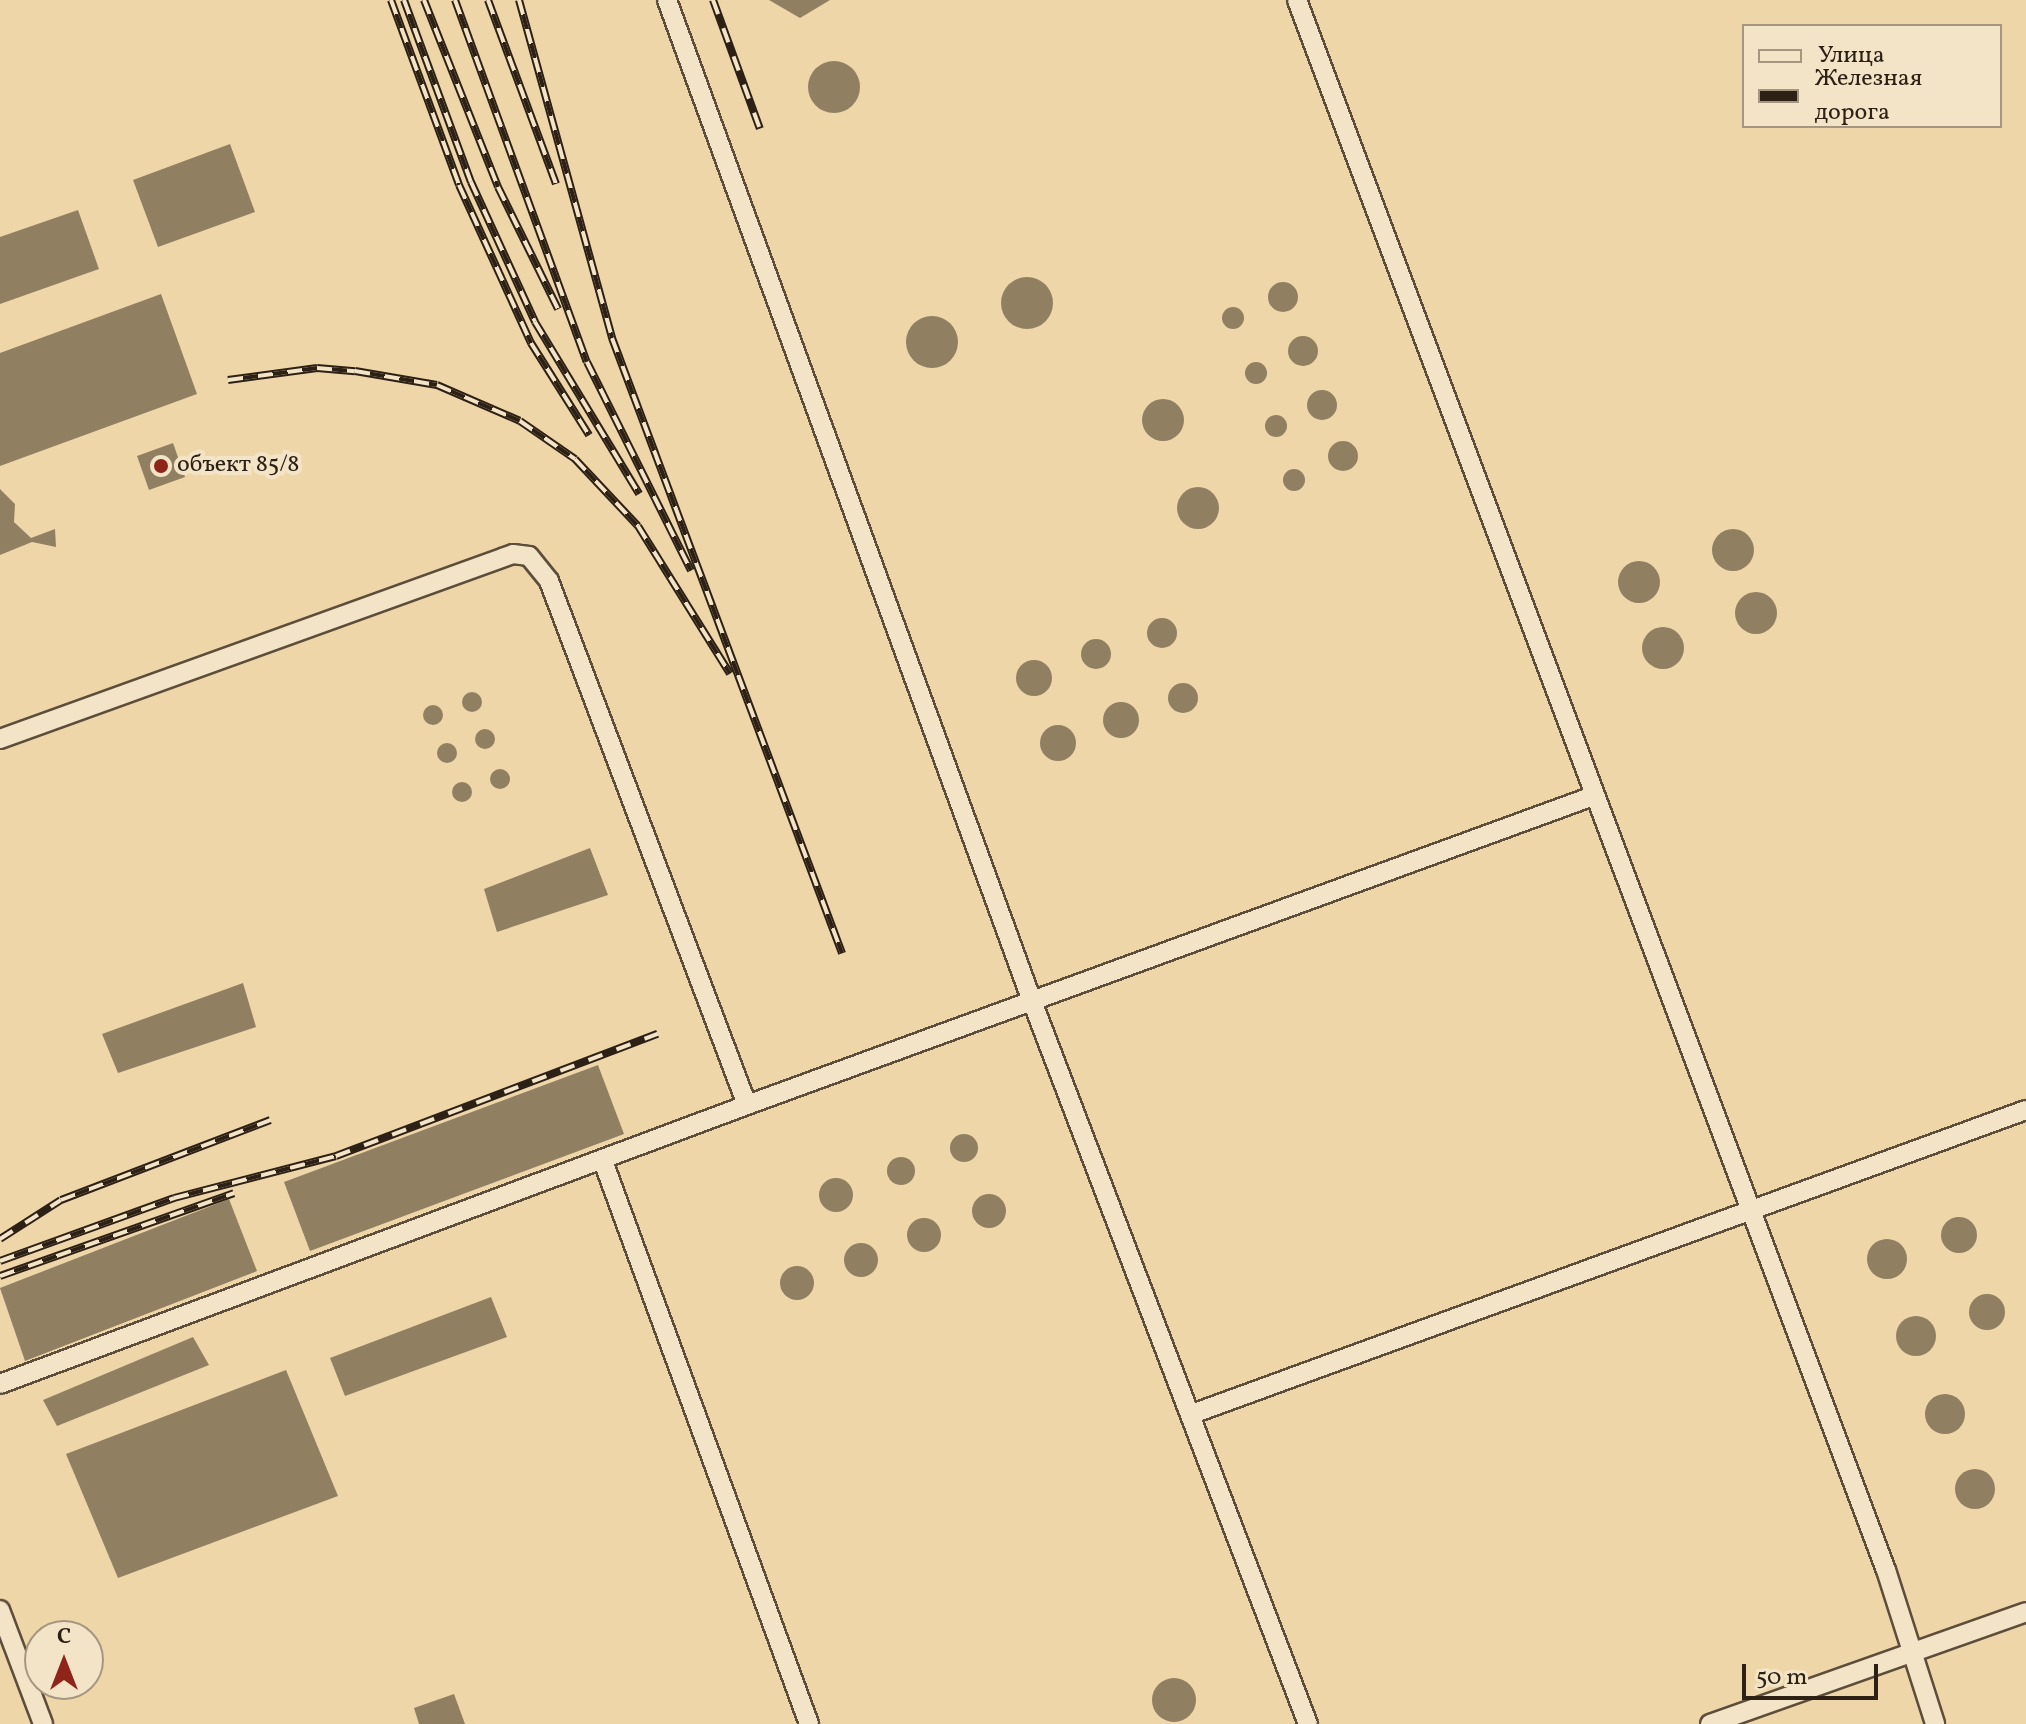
<!DOCTYPE html>
<html>
<head>
<meta charset="utf-8">
<style>
  body { margin:0 }
  #map { position:relative; width:2026px; height:1724px; overflow:hidden; background:#eed6a9; font-family:Vollkorn,serif }
  div>[style] { position:absolute }
  .building>* { inset:0; background:#917f62 }
  .round { border-radius:50% }
  .roads { filter:drop-shadow(2px 0 #5d4e3b) drop-shadow(-2px 0 #5d4e3b) drop-shadow(0 2px #5d4e3b) drop-shadow(0 -2px #5d4e3b) }
  .minor>* { height:18px; margin:-9px; padding:0 9px; transform-origin:9px; border-radius:9px; background:#f4e4c7 }
  .rail>* { height:8px; margin-top:-4px; transform-origin:0; background:repeating-linear-gradient(90deg,#f4e4c7 0 15px,#2d2116 0 30px); box-sizing:border-box; border-block:2px solid #2d2116 }
  .dots>* { width:22px; height:22px; translate:-50% -50%; box-sizing:border-box; border:4px solid #f4e4c7; border-radius:50% }
  span { translate:-50% -50%; white-space:nowrap; text-align:center; line-height:1.15; -webkit-text-stroke:8px #f4e4c7; paint-order:stroke }
  .poi-label { font-size:24px; color:#2d2116 }
  .left { translate:0 -50%; text-align:left }
  .legend { position:absolute; left:1742px; top:24px; width:260px; height:104px; box-sizing:border-box; background:#f4e4c7; border:2px solid #a49680; margin:0; padding:10px 14px; list-style:none; font-size:24px; color:#2d2116 }
  .legend li { display:flex; align-items:center; gap:16px; height:40px }
  .legend b { width:40px; border:2px solid #a49680 }
  .north { position:absolute; left:24px; top:1620px; width:80px; height:80px; box-sizing:border-box; background:#f4e4c7; border:2px solid #a49680; border-radius:50%; rotate:0deg; font-size:22px; font-weight:700; line-height:32px; text-align:center; color:#2d2116 }
  .north::after { content:''; display:block; margin:auto; width:28px; height:36px; background:#8f2418; clip-path:polygon(50% 0,100% 100%,50% 72%,0 100%) }
  .scale { position:absolute; left:1742px; top:1664px; width:136px; height:36px; box-sizing:border-box; border:4px solid #2d2116; border-top:0; padding-left:10px; font-size:24px; line-height:28px; white-space:nowrap; color:#2d2116; -webkit-text-stroke:6px #f4e4c7; paint-order:stroke }
</style>
</head>
<body>
<div id="map">
  <div class="building">
    <div style="clip-path:polygon(769px 0,830px 0,800px 18px)"></div>
    <div class="round" style="left:808px;top:61px;width:52px;height:52px"></div>
    <div style="clip-path:polygon(230px 144px,255px 212px,158px 247px,133px 180px)"></div>
    <div style="clip-path:polygon(78px 210px,99px 269px,0 304px,0 237px)"></div>
    <div class="round" style="left:1001px;top:277px;width:52px;height:52px"></div>
    <div class="round" style="left:1268px;top:282px;width:30px;height:30px"></div>
    <div style="clip-path:polygon(161px 294px,197px 394px,0 466px,0 353px)"></div>
    <div class="round" style="left:1222px;top:307px;width:22px;height:22px"></div>
    <div class="round" style="left:906px;top:316px;width:52px;height:52px"></div>
    <div class="round" style="left:1288px;top:336px;width:30px;height:30px"></div>
    <div class="round" style="left:1245px;top:362px;width:22px;height:22px"></div>
    <div class="round" style="left:1307px;top:390px;width:30px;height:30px"></div>
    <div class="round" style="left:1142px;top:399px;width:42px;height:42px"></div>
    <div class="round" style="left:1265px;top:415px;width:22px;height:22px"></div>
    <div class="round" style="left:1328px;top:441px;width:30px;height:30px"></div>
    <div style="clip-path:polygon(173px 443px,185px 477px,149px 490px,137px 456px)"></div>
    <div class="round" style="left:1283px;top:469px;width:22px;height:22px"></div>
    <div class="round" style="left:1177px;top:487px;width:42px;height:42px"></div>
    <div style="clip-path:polygon(0 489px,15px 504px,14px 522px,31px 538px,55px 529px,56px 547px,32px 542px,0 555px)"></div>
    <div class="round" style="left:1712px;top:529px;width:42px;height:42px"></div>
    <div class="round" style="left:1618px;top:561px;width:42px;height:42px"></div>
    <div class="round" style="left:1735px;top:592px;width:42px;height:42px"></div>
    <div class="round" style="left:1147px;top:618px;width:30px;height:30px"></div>
    <div class="round" style="left:1642px;top:627px;width:42px;height:42px"></div>
    <div class="round" style="left:1081px;top:639px;width:30px;height:30px"></div>
    <div class="round" style="left:1016px;top:660px;width:36px;height:36px"></div>
    <div class="round" style="left:1168px;top:683px;width:30px;height:30px"></div>
    <div class="round" style="left:462px;top:692px;width:20px;height:20px"></div>
    <div class="round" style="left:1103px;top:702px;width:36px;height:36px"></div>
    <div class="round" style="left:423px;top:705px;width:20px;height:20px"></div>
    <div class="round" style="left:1040px;top:725px;width:36px;height:36px"></div>
    <div class="round" style="left:475px;top:729px;width:20px;height:20px"></div>
    <div class="round" style="left:437px;top:743px;width:20px;height:20px"></div>
    <div class="round" style="left:490px;top:769px;width:20px;height:20px"></div>
    <div class="round" style="left:452px;top:782px;width:20px;height:20px"></div>
    <div style="clip-path:polygon(590px 848px,608px 895px,497px 932px,484px 889px)"></div>
    <div style="clip-path:polygon(243px 983px,256px 1027px,118px 1073px,102px 1034px)"></div>
    <div style="clip-path:polygon(598px 1065px,624px 1134px,310px 1251px,284px 1182px)"></div>
    <div class="round" style="left:950px;top:1134px;width:28px;height:28px"></div>
    <div class="round" style="left:887px;top:1157px;width:28px;height:28px"></div>
    <div class="round" style="left:819px;top:1178px;width:34px;height:34px"></div>
    <div class="round" style="left:972px;top:1194px;width:34px;height:34px"></div>
    <div style="clip-path:polygon(229px 1199px,257px 1271px,25px 1361px,0 1288px)"></div>
    <div class="round" style="left:1941px;top:1217px;width:36px;height:36px"></div>
    <div class="round" style="left:907px;top:1218px;width:34px;height:34px"></div>
    <div class="round" style="left:1867px;top:1239px;width:40px;height:40px"></div>
    <div class="round" style="left:844px;top:1243px;width:34px;height:34px"></div>
    <div class="round" style="left:780px;top:1266px;width:34px;height:34px"></div>
    <div class="round" style="left:1969px;top:1294px;width:36px;height:36px"></div>
    <div style="clip-path:polygon(491px 1297px,507px 1337px,345px 1396px,330px 1358px)"></div>
    <div class="round" style="left:1896px;top:1316px;width:40px;height:40px"></div>
    <div style="clip-path:polygon(193px 1337px,209px 1365px,57px 1426px,43px 1400px)"></div>
    <div style="clip-path:polygon(286px 1370px,338px 1496px,118px 1578px,66px 1454px)"></div>
    <div class="round" style="left:1925px;top:1394px;width:40px;height:40px"></div>
    <div class="round" style="left:1955px;top:1469px;width:40px;height:40px"></div>
    <div class="round" style="left:1152px;top:1678px;width:44px;height:44px"></div>
    <div style="clip-path:polygon(454px 1694px,465px 1724px,419px 1724px,414px 1708px)"></div>
  </div>
  <div class="roads">
    <div class="minor">
      <div style="left:667px;top:0;width:1065px;rotate:69.97deg"></div>
      <div style="left:1032px;top:1001px;width:774px;rotate:69.11deg"></div>
      <div style="left:1297px;top:0;width:1677px;rotate:69.44deg"></div>
      <div style="left:1886px;top:1570px;width:162px;rotate:72.3deg"></div>
      <div style="left:0;top:739px;width:545px;rotate:-19.83deg"></div>
      <div style="left:513px;top:554px;width:16px;rotate:7deg"></div>
      <div style="left:529px;top:556px;width:32px;rotate:51deg"></div>
      <div style="left:549px;top:581px;width:560px;rotate:69.3deg"></div>
      <div style="left:747px;top:1105px;width:797px;rotate:159.52deg"></div>
      <div style="left:747px;top:1105px;width:901px;rotate:-20.06deg"></div>
      <div style="left:603px;top:1161px;width:600px;rotate:69.9deg"></div>
      <div style="left:1192px;top:1414px;width:888px;rotate:-20.03deg"></div>
      <div style="left:0;top:1610px;width:122px;rotate:69.3deg"></div>
      <div style="left:1710px;top:1724px;width:335px;rotate:-19.5deg"></div>
    </div>
  </div>
  <div class="rail">
    <div style="left:391px;top:0;width:197px;rotate:69.8deg"></div>
    <div style="left:459px;top:185px;width:174px;rotate:65.5deg"></div>
    <div style="left:531px;top:343px;width:109px;rotate:57.8deg"></div>
    <div style="left:404px;top:0;width:194px;rotate:69.8deg"></div>
    <div style="left:471px;top:182px;width:154px;rotate:65.4deg"></div>
    <div style="left:535px;top:322px;width:201px;rotate:58.8deg"></div>
    <div style="left:424px;top:0;width:201px;rotate:68.4deg"></div>
    <div style="left:498px;top:187px;width:136px;rotate:63.8deg"></div>
    <div style="left:455px;top:0;width:385px;rotate:70deg"></div>
    <div style="left:587px;top:362px;width:233px;rotate:63.5deg"></div>
    <div style="left:488px;top:0;width:196px;rotate:69.7deg"></div>
    <div style="left:519px;top:0;width:351px;rotate:74.6deg"></div>
    <div style="left:612px;top:338px;width:657px;rotate:69.5deg"></div>
    <div style="left:713px;top:0;width:137px;rotate:70deg"></div>
    <div style="left:228px;top:380px;width:90px;rotate:-7.7deg"></div>
    <div style="left:317px;top:368px;width:38px;rotate:5deg"></div>
    <div style="left:355px;top:371px;width:83px;rotate:9.7deg"></div>
    <div style="left:437px;top:385px;width:90px;rotate:23.4deg"></div>
    <div style="left:520px;top:421px;width:67px;rotate:34.6deg"></div>
    <div style="left:575px;top:459px;width:92px;rotate:46.8deg"></div>
    <div style="left:638px;top:526px;width:174px;rotate:58.1deg"></div>
    <div style="left:0;top:1239px;width:72px;rotate:-32.6deg"></div>
    <div style="left:61px;top:1200px;width:224px;rotate:-20.9deg"></div>
    <div style="left:0;top:1261px;width:185px;rotate:-19.9deg"></div>
    <div style="left:174px;top:1198px;width:167px;rotate:-14.5deg"></div>
    <div style="left:336px;top:1156px;width:344px;rotate:-20.8deg"></div>
    <div style="left:0;top:1276px;width:248px;rotate:-19.5deg"></div>
  </div>
  <div class="dots">
    <div style="left:161px;top:466px;background:#8f2418"></div>
  </div>
  <div class="poi-label">
    <span class="left" style="left:177px;top:466px">объект 85/8</span>
  </div>
  <ul class="legend">
  <li><b style="height:10px;background:#f4e4c7"></b>Улица</li>
  <li><b style="height:10px;background:#2d2116"></b>Железная дорога</li>
  </ul>
  <div class="north">С</div>
  <div class="scale">50 m</div>
</div>
</body>
</html>
